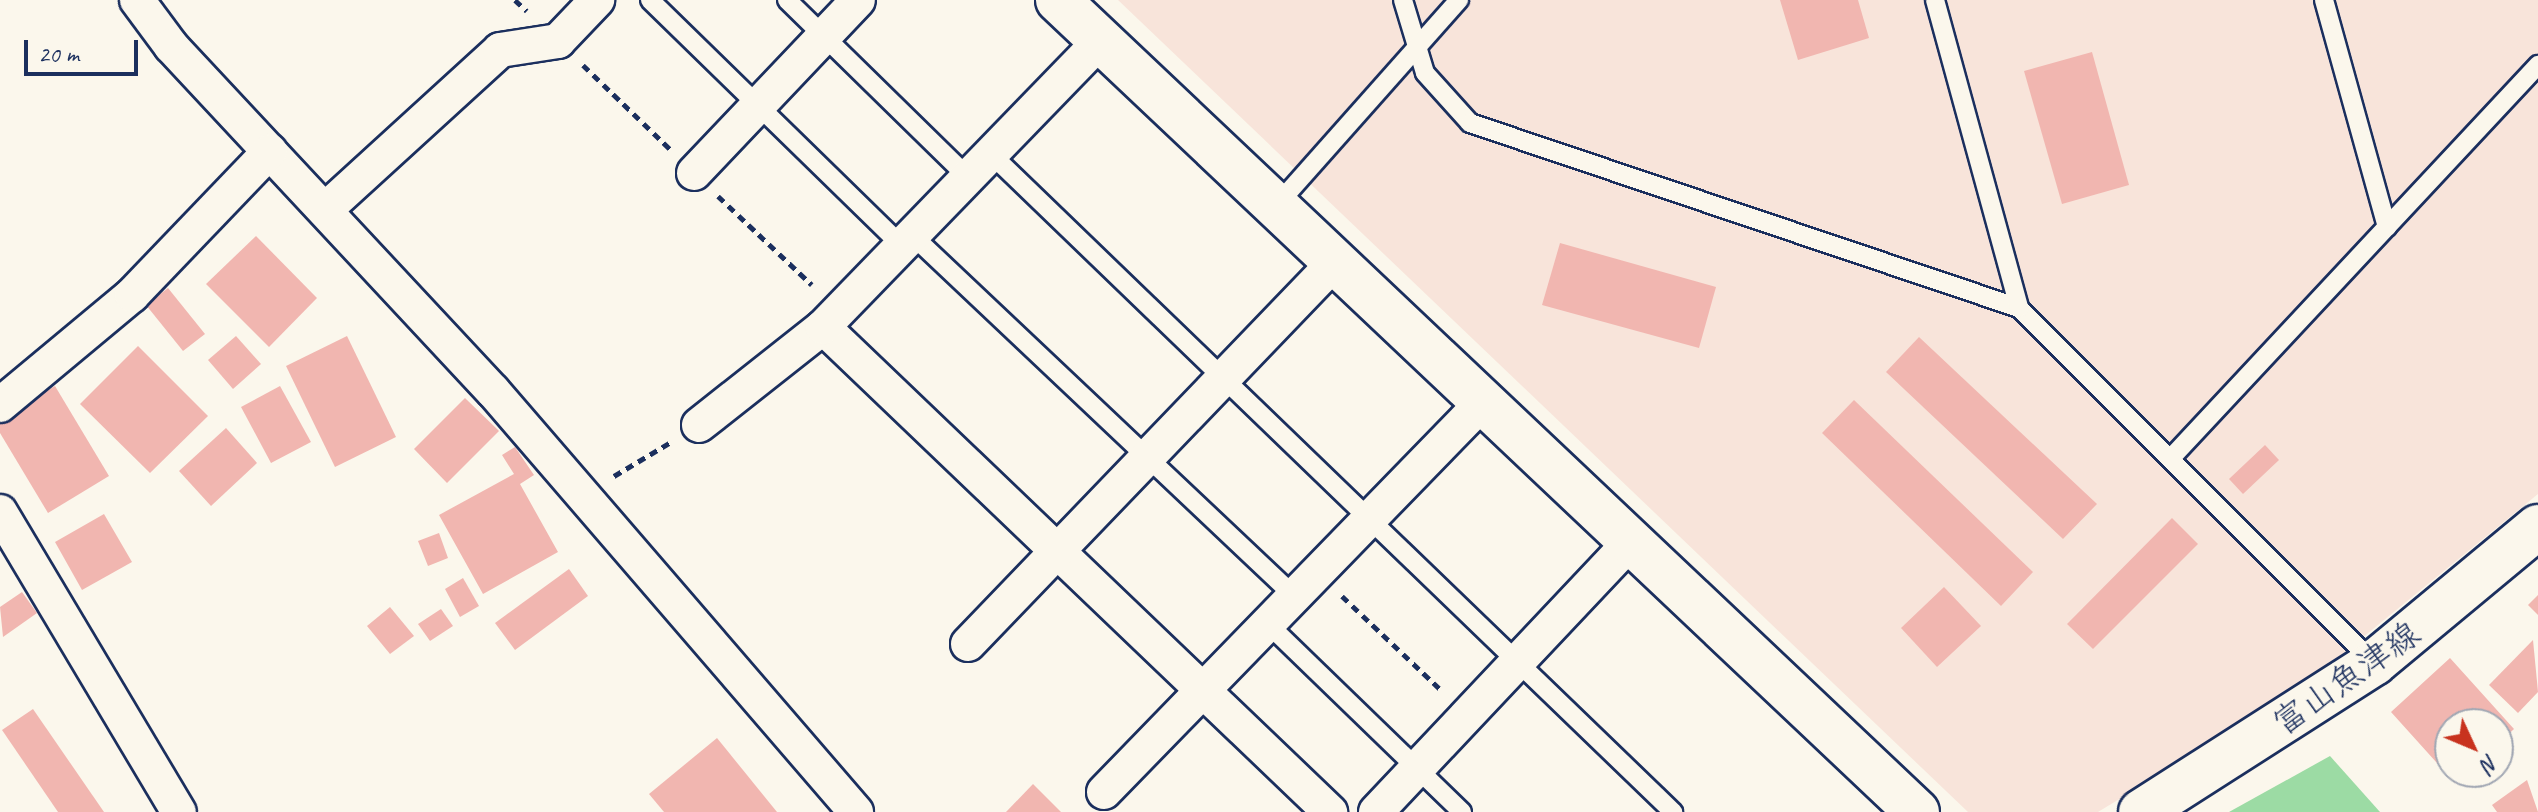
<!DOCTYPE html>
<html>
<head>
<meta charset="utf-8">
<style>
  body { margin:0 }
  #map { position:relative; width:2538px; height:812px; overflow:hidden; background:#fbf7ec; font-family:Caveat,"Klee One",sans-serif }
  div>[style] { position:absolute }
  .built>* { inset:0; background:#f8e4da }
  .green>* { inset:0; background:#9cdba4 }
  .building>* { inset:0; background:#f1b6b0 }
  .path>* { height:5px; margin-top:-2.5px; transform-origin:0; background:repeating-linear-gradient(90deg,#1b2f5e 0 8px,transparent 0 14px) }
  .roads { filter:drop-shadow(2px 0 #1b2f5e) drop-shadow(-2px 0 #1b2f5e) drop-shadow(0 2px #1b2f5e) drop-shadow(0 -2px #1b2f5e) }
  .lane>* { height:18px; margin:-9px; padding:0 9px; transform-origin:9px; border-radius:9px; background:#fbf7ec }
  .street>* { height:34px; margin:-17px; padding:0 17px; transform-origin:17px; border-radius:17px; background:#fbf7ec }
  .secondary>* { height:44px; margin:-22px; padding:0 22px; transform-origin:22px; border-radius:22px; background:#fbf7ec }
  .primary>* { height:44px; margin:-22px; padding:0 22px; transform-origin:22px; border-radius:22px; background:#fbf7ec }
  span { translate:-50% -50%; white-space:nowrap; text-align:center; line-height:1.15; -webkit-text-stroke:6px #fbf7ec; paint-order:stroke }
  .street-label { font-size:34px; color:#1b2f5e }
  .north { position:absolute; left:2434px; top:708px; width:80px; height:80px; box-sizing:border-box; background:#fbf7ec; border:2px solid #a1a7b3; border-radius:50%; rotate:134deg; font-size:22px; font-weight:700; line-height:32px; text-align:center; color:#1b2f5e }
  .north::after { content:''; display:block; margin:auto; width:28px; height:36px; background:#c8321e; clip-path:polygon(50% 0,100% 100%,50% 72%,0 100%) }
  .scale { position:absolute; left:24px; top:40px; width:114px; height:36px; box-sizing:border-box; border:4px solid #1b2f5e; border-top:0; padding-left:10px; font-size:24px; line-height:28px; white-space:nowrap; color:#1b2f5e; -webkit-text-stroke:6px #fbf7ec; paint-order:stroke }
</style>
</head>
<body>
<div id="map">
  <div class="built">
    <div style="clip-path:polygon(1118px 0,2538px 0,2538px 494px,2296px 692px,2098px 812px,1968px 812px)"></div>
  </div>
  <div class="green">
    <div style="clip-path:polygon(2330px 756px,2380px 812px,2229px 812px)"></div>
  </div>
  <div class="building">
    <div style="clip-path:polygon(1780px 0,1858px 0,1869px 38px,1798px 60px)"></div>
    <div style="clip-path:polygon(2092px 52px,2129px 185px,2062px 204px,2024px 71px)"></div>
    <div style="clip-path:polygon(256px 236px,317px 298px,269px 347px,206px 284px)"></div>
    <div style="clip-path:polygon(1560px 243px,1716px 287px,1699px 348px,1542px 305px)"></div>
    <div style="clip-path:polygon(168px 288px,205px 334px,183px 351px,146px 305px)"></div>
    <div style="clip-path:polygon(236px 336px,261px 364px,233px 389px,208px 360px)"></div>
    <div style="clip-path:polygon(347px 336px,396px 437px,335px 467px,286px 366px)"></div>
    <div style="clip-path:polygon(1919px 337px,2097px 504px,2063px 539px,1886px 372px)"></div>
    <div style="clip-path:polygon(138px 346px,208px 416px,150px 473px,80px 404px)"></div>
    <div style="clip-path:polygon(55px 386px,109px 476px,48px 513px,0 433px,0 419px)"></div>
    <div style="clip-path:polygon(280px 386px,311px 442px,271px 463px,241px 407px)"></div>
    <div style="clip-path:polygon(465px 398px,499px 431px,447px 483px,414px 449px)"></div>
    <div style="clip-path:polygon(1854px 400px,2033px 572px,2001px 606px,1822px 433px)"></div>
    <div style="clip-path:polygon(226px 428px,257px 463px,211px 506px,179px 471px)"></div>
    <div style="clip-path:polygon(2265px 445px,2279px 460px,2243px 494px,2229px 479px)"></div>
    <div style="clip-path:polygon(515px 447px,534px 475px,520px 484px,558px 552px,483px 594px,439px 515px,514px 474px,502px 455px)"></div>
    <div style="clip-path:polygon(104px 514px,132px 562px,82px 590px,55px 542px)"></div>
    <div style="clip-path:polygon(2172px 518px,2198px 544px,2093px 649px,2067px 624px)"></div>
    <div style="clip-path:polygon(439px 533px,448px 558px,428px 566px,418px 541px)"></div>
    <div style="clip-path:polygon(569px 569px,588px 596px,515px 650px,495px 623px)"></div>
    <div style="clip-path:polygon(463px 578px,479px 606px,460px 617px,445px 589px)"></div>
    <div style="clip-path:polygon(1944px 587px,1981px 626px,1937px 667px,1901px 628px)"></div>
    <div style="clip-path:polygon(22px 592px,37px 613px,3px 637px,0 607px)"></div>
    <div style="clip-path:polygon(2538px 595px,2538px 615px,2528px 605px)"></div>
    <div style="clip-path:polygon(390px 607px,414px 636px,390px 654px,367px 626px)"></div>
    <div style="clip-path:polygon(441px 609px,453px 626px,430px 641px,418px 624px)"></div>
    <div style="clip-path:polygon(2533px 640px,2538px 692px,2518px 713px,2489px 685px)"></div>
    <div style="clip-path:polygon(2450px 658px,2514px 729px,2498px 744px,2498px 724px,2450px 724px,2450px 772px,2467px 772px,2455px 783px,2391px 712px)"></div>
    <div style="clip-path:polygon(33px 709px,104px 812px,58px 812px,2px 730px)"></div>
    <div style="clip-path:polygon(717px 738px,777px 812px,664px 812px,649px 794px)"></div>
    <div style="clip-path:polygon(2527px 780px,2538px 812px,2497px 812px,2492px 805px)"></div>
    <div style="clip-path:polygon(1033px 784px,1061px 812px,1006px 812px)"></div>
  </div>
  <div class="path">
    <div style="left:515px;top:0;width:16px;rotate:43deg"></div>
    <div style="left:583px;top:65px;width:122px;rotate:44deg"></div>
    <div style="left:718px;top:196px;width:129px;rotate:43.4deg"></div>
    <div style="left:614px;top:476px;width:66px;rotate:-30.8deg"></div>
    <div style="left:1342px;top:596px;width:138px;rotate:43.5deg"></div>
  </div>
  <div class="roads">
    <div class="lane">
      <div style="left:650px;top:0;width:352px;rotate:44.3deg"></div>
      <div style="left:787px;top:0;width:253px;rotate:44.4deg"></div>
      <div style="left:1403px;top:0;width:76px;rotate:73.2deg"></div>
      <div style="left:1425px;top:73px;width:67px;rotate:48deg"></div>
      <div style="left:1470px;top:123px;width:579px;rotate:18.62deg"></div>
      <div style="left:2019px;top:308px;width:502px;rotate:45deg"></div>
      <div style="left:1935px;top:0;width:319px;rotate:74.7deg"></div>
      <div style="left:2324px;top:0;width:236px;rotate:74.5deg"></div>
      <div style="left:991px;top:154px;width:948px;rotate:43.97deg"></div>
      <div style="left:1276px;top:206px;width:276px;rotate:-48.4deg"></div>
      <div style="left:912px;top:235px;width:523px;rotate:43.37deg"></div>
      <div style="left:2171px;top:458px;width:538px;rotate:-46.96deg"></div>
      <div style="left:1266px;top:622px;width:273px;rotate:44.1deg"></div>
    </div>
    <div class="street">
      <div style="left:137px;top:0;width:57px;rotate:53.5deg"></div>
      <div style="left:171px;top:46px;width:472px;rotate:47deg"></div>
      <div style="left:493px;top:391px;width:556px;rotate:49.23deg"></div>
      <div style="left:694px;top:173px;width:238px;rotate:-46.5deg"></div>
      <div style="left:325px;top:210px;width:237px;rotate:-42.4deg"></div>
      <div style="left:500px;top:50px;width:59px;rotate:-8.8deg"></div>
      <div style="left:558px;top:41px;width:57px;rotate:-46.4deg"></div>
      <div style="left:823px;top:327px;width:702px;rotate:43.73deg"></div>
      <div style="left:0;top:405px;width:172px;rotate:-39.8deg"></div>
      <div style="left:132px;top:295px;width:199px;rotate:-46.2deg"></div>
      <div style="left:699px;top:425px;width:158px;rotate:-38.3deg"></div>
      <div style="left:823px;top:327px;width:400px;rotate:-45.9deg"></div>
      <div style="left:0;top:512px;width:349px;rotate:59.2deg"></div>
      <div style="left:968px;top:644px;width:530px;rotate:-46.15deg"></div>
      <div style="left:1104px;top:792px;width:544px;rotate:-45.82deg"></div>
      <div style="left:1376px;top:812px;width:372px;rotate:-46.7deg"></div>
    </div>
    <div class="secondary">
      <div style="left:1058px;top:0;width:1182px;rotate:43.39deg"></div>
    </div>
    <div class="primary">
      <div style="left:2141px;top:812px;width:277px;rotate:-32.6deg"></div>
      <div style="left:2374px;top:663px;width:213px;rotate:-39.7deg"></div>
    </div>
  </div>
  <div class="street-label">
    <span style="left:2346px;top:678px;rotate:-35deg">富山魚津線</span>
  </div>
  <div class="north">N</div>
  <div class="scale">20 m</div>
</div>
</body>
</html>
